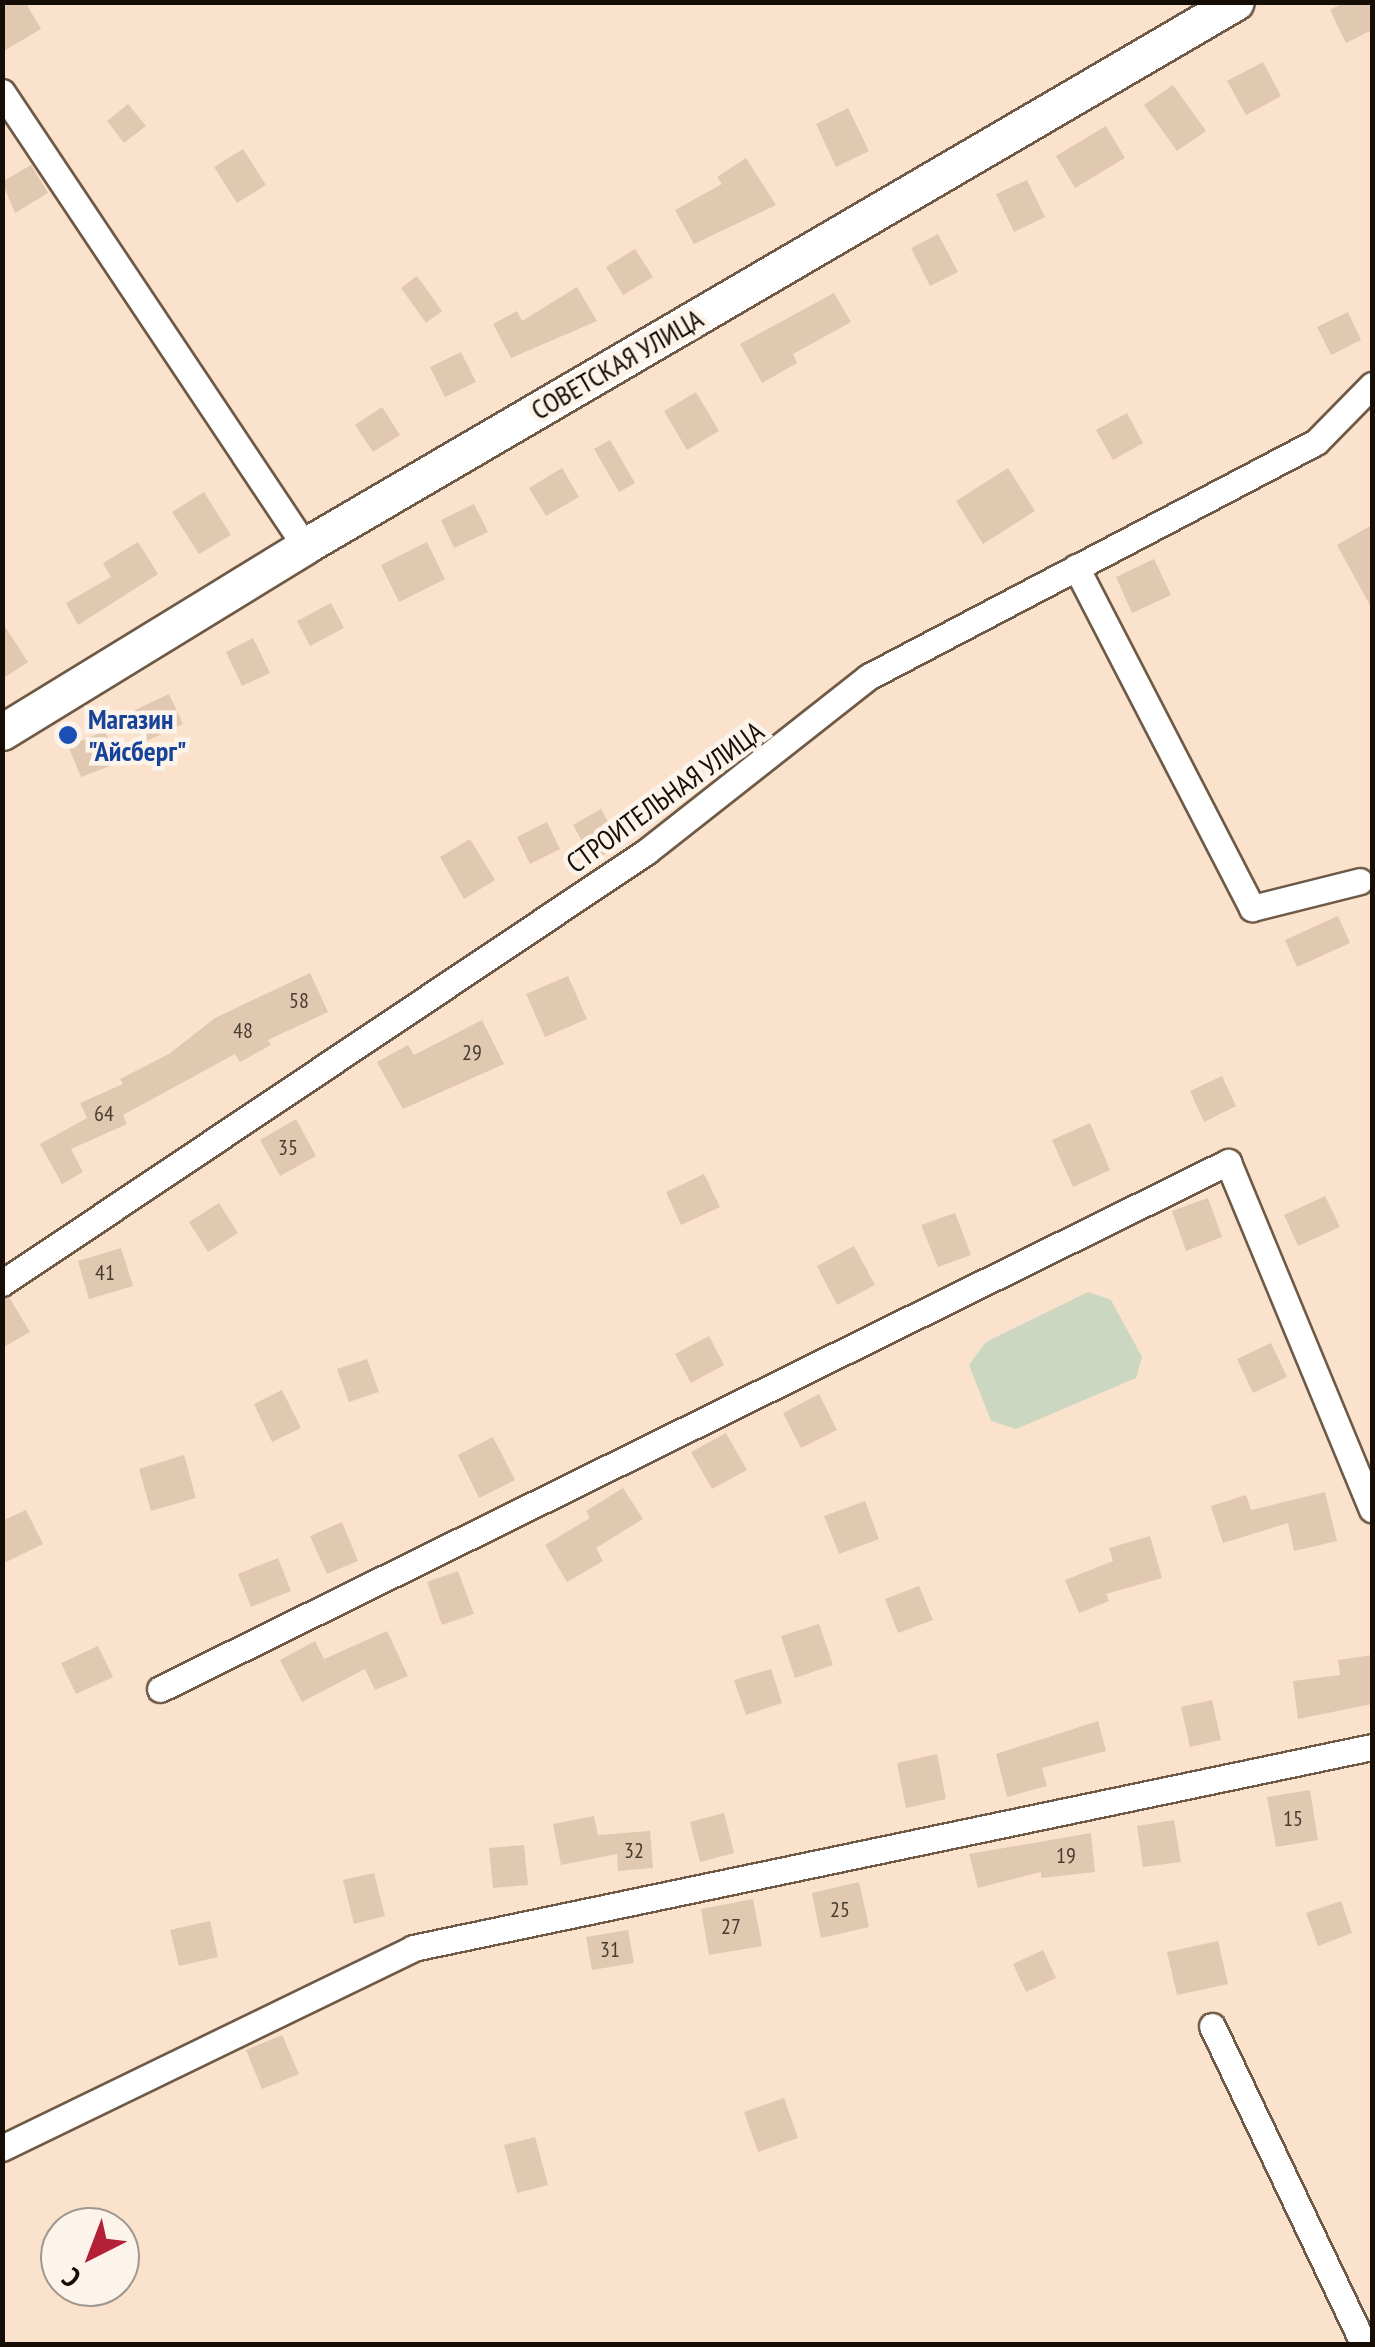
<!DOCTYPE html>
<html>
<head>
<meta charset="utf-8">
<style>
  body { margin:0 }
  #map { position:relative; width:1375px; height:2347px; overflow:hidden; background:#fbe2cc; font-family:"PT Sans Narrow",sans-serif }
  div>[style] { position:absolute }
  .green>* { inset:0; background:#ccd7c2 }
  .building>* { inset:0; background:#e1c8b1 }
  .roads { filter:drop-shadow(2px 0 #6e5a46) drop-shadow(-2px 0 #6e5a46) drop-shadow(0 2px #6e5a46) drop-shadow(0 -2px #6e5a46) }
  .minor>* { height:25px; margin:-12.5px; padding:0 12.5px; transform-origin:12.5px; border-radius:12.5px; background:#fff }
  .secondary>* { height:35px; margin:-17.5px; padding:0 17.5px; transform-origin:17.5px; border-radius:17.5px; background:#fff }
  .dots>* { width:28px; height:28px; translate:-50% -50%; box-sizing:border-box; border:5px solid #fcf3ea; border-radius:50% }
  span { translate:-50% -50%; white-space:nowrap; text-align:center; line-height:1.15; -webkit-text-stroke:9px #fcf3ea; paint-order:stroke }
  .number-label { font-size:22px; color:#483c31 }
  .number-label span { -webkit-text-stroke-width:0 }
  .street-label { font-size:28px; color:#150d06 }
  .transit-label { font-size:28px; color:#164399; font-weight:700 }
  .left { translate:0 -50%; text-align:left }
  .frame { position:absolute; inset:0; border:5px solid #150d06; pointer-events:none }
  .north { position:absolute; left:40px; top:2207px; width:100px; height:100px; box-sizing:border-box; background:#fcf3ea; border:2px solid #a0978f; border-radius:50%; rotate:222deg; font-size:28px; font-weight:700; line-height:40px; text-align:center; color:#150d06 }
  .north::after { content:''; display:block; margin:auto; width:35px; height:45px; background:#b32038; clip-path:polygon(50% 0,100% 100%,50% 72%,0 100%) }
</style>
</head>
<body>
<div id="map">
  <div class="green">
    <div style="clip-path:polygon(1088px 1292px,1111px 1300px,1142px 1357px,1136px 1378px,1016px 1429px,991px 1421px,969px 1365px,986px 1342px)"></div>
  </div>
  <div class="building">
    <div style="clip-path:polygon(11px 2px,25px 2px,41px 29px,2px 52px,2px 8px)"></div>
    <div style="clip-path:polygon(1345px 2px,1368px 2px,1372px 12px,1372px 30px,1346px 43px,1330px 10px)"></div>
    <div style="clip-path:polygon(1263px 62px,1281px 96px,1246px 115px,1227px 81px)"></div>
    <div style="clip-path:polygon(1173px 85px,1206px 131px,1177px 151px,1144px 105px)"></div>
    <div style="clip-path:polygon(128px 104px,146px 126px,124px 143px,107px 121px)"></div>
    <div style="clip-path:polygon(848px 108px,869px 151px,836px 167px,816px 124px)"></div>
    <div style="clip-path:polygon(1106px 126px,1125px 158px,1075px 188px,1056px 156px)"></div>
    <div style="clip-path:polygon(243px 149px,266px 185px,237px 203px,214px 167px)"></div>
    <div style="clip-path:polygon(746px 158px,776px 205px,694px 244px,675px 210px,722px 184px,717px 177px)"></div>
    <div style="clip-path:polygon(31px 165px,48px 193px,15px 213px,2px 182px)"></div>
    <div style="clip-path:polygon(1027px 180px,1045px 217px,1014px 232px,996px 194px)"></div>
    <div style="clip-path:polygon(938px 234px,958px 272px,930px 286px,911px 248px)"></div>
    <div style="clip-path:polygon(635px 249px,653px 277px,623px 295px,606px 267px)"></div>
    <div style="clip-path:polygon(417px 276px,442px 311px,426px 323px,401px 288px)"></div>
    <div style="clip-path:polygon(577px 287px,597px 321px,511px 358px,493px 324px,517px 311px,522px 321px)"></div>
    <div style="clip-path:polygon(834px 293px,851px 322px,793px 354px,797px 363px,762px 383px,740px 344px)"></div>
    <div style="clip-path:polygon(1348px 312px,1361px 340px,1331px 355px,1317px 327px)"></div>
    <div style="clip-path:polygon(461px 352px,476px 382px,445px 397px,430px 367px)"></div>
    <div style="clip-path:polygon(696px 392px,719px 431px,687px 450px,664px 411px)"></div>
    <div style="clip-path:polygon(382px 407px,400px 435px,373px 452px,355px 425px)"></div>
    <div style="clip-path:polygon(1127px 413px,1143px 443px,1113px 460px,1096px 430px)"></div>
    <div style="clip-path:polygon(610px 440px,635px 483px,619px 492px,594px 449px)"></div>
    <div style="clip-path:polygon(562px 468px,579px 497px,546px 516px,529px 488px)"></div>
    <div style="clip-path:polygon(1008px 468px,1035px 511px,983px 544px,956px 501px)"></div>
    <div style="clip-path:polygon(204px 492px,231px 535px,199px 554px,172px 512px)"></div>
    <div style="clip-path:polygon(474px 504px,488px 532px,454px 548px,441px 520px)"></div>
    <div style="clip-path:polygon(1372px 525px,1372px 609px,1337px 545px)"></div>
    <div style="clip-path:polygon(138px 542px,158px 574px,78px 625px,66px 603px,111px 577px,103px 563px)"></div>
    <div style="clip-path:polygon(427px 542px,445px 579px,399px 602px,381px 565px)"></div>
    <div style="clip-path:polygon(1154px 559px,1171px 595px,1132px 613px,1116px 577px)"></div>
    <div style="clip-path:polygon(331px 603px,344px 628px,310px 646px,297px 621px)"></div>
    <div style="clip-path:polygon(2px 622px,28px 662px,2px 679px)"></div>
    <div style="clip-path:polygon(253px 638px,270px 673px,242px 686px,226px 652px)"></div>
    <div style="clip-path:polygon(169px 694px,183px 724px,147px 741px,133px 711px)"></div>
    <div style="clip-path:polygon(105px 731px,118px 763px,81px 777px,68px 746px)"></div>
    <div style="clip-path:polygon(601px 809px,621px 845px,593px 861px,573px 825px)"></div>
    <div style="clip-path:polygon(547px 822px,560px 849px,530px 864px,517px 837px)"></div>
    <div style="clip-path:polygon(470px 839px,495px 880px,464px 899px,440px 857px)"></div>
    <div style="clip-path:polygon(1338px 916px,1350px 943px,1297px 967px,1285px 940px)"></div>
    <div style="clip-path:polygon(310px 973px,328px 1012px,268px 1040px,271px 1045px,240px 1062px,235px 1054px,123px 1115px,127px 1124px,71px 1149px,83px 1172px,62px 1184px,40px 1144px,87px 1118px,80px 1103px,123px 1084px,120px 1079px,169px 1054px,215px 1018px)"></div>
    <div style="clip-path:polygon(568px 976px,587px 1019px,545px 1037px,526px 994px)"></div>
    <div style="clip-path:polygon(482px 1020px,504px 1064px,403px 1109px,377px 1062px,408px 1045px,414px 1055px)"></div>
    <div style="clip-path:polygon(1222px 1076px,1236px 1106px,1204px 1122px,1190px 1091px)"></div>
    <div style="clip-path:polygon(296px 1119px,316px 1156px,280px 1176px,260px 1140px)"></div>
    <div style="clip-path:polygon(1090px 1123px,1110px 1170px,1073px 1187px,1052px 1140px)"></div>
    <div style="clip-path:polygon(704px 1174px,720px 1207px,681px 1225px,666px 1192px)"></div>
    <div style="clip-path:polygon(1325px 1196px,1340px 1227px,1298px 1246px,1284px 1215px)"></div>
    <div style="clip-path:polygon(1208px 1198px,1222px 1237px,1186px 1251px,1172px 1211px)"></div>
    <div style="clip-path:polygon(219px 1203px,238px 1233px,208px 1252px,189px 1222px)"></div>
    <div style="clip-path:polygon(955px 1213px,971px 1255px,938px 1267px,921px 1225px)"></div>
    <div style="clip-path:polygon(854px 1246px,875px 1285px,837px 1305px,817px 1266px)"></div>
    <div style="clip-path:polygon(121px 1248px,133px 1286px,89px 1299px,78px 1261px)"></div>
    <div style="clip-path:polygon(9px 1297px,30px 1332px,2px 1348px,2px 1299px)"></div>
    <div style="clip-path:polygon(709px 1336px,724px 1365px,691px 1383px,675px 1354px)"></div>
    <div style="clip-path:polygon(1271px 1343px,1287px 1377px,1253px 1393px,1237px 1359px)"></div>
    <div style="clip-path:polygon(367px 1359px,379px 1392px,349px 1402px,337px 1369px)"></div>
    <div style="clip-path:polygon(282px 1390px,301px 1428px,272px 1442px,254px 1404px)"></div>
    <div style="clip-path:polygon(819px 1394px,837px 1430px,801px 1448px,783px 1413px)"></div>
    <div style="clip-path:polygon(726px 1433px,747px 1470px,712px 1489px,691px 1452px)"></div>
    <div style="clip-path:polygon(493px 1437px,515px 1480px,479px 1498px,458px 1455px)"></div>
    <div style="clip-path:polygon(184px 1455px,196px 1498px,151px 1511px,139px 1469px)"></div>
    <div style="clip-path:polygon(623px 1488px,643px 1519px,596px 1548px,603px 1561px,567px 1582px,545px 1545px,590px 1518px,586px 1511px)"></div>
    <div style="clip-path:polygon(1325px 1492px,1337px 1541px,1294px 1551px,1288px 1523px,1223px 1543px,1211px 1506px,1246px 1495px,1251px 1510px)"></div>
    <div style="clip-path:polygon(865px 1501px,879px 1539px,839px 1554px,824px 1516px)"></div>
    <div style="clip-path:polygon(26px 1510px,43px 1544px,2px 1564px,2px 1521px)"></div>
    <div style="clip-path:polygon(342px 1522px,358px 1561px,327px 1574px,310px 1536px)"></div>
    <div style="clip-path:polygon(1150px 1536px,1162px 1578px,1106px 1594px,1109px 1601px,1079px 1613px,1065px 1580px,1113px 1561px,1109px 1548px)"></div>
    <div style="clip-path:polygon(278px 1558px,291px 1591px,251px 1607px,238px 1574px)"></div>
    <div style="clip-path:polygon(458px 1571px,474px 1614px,442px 1625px,427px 1582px)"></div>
    <div style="clip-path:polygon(919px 1586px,933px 1620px,898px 1633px,885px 1599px)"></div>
    <div style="clip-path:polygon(819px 1624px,833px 1665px,795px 1678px,781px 1636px)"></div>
    <div style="clip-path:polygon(387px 1631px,408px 1676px,375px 1690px,365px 1669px,302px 1702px,280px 1660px,315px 1641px,324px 1659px)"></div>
    <div style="clip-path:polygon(98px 1646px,113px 1677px,76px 1694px,61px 1663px)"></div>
    <div style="clip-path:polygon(1372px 1655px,1372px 1704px,1298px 1719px,1293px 1681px,1340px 1675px,1338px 1660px)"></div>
    <div style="clip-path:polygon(771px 1669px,782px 1703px,746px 1715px,734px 1680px)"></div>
    <div style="clip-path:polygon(1212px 1700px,1221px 1740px,1190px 1747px,1181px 1707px)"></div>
    <div style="clip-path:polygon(1098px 1721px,1106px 1751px,1042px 1768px,1047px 1786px,1007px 1797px,996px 1754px)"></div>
    <div style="clip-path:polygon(937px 1754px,946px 1799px,906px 1808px,897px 1763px)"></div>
    <div style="clip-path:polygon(1310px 1790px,1318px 1840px,1276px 1847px,1267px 1797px)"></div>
    <div style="clip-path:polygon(724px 1813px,734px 1853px,700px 1862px,690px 1822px)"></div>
    <div style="clip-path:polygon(594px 1816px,598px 1835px,650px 1831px,653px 1868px,618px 1871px,617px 1854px,561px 1865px,553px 1824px)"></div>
    <div style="clip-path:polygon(1174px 1820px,1181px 1862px,1143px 1867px,1137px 1826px)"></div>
    <div style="clip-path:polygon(1091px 1833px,1095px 1872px,1041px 1878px,1041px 1872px,978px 1888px,969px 1854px)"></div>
    <div style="clip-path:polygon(524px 1845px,528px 1885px,493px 1888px,489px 1848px)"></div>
    <div style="clip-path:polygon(374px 1873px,385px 1916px,354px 1924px,343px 1880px)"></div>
    <div style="clip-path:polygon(859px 1882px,869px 1927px,821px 1938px,812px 1893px)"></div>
    <div style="clip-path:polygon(753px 1899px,762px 1946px,709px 1955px,701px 1909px)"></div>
    <div style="clip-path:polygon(1341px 1901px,1352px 1933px,1318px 1946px,1306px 1913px)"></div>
    <div style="clip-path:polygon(210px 1921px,218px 1957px,179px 1966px,170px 1930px)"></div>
    <div style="clip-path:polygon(628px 1930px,634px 1963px,592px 1970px,586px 1937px)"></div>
    <div style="clip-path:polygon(1218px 1941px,1228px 1984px,1177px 1995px,1167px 1952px)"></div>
    <div style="clip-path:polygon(1043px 1950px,1056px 1978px,1026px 1992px,1013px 1964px)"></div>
    <div style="clip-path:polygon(282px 2035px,299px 2074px,262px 2089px,246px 2050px)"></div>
    <div style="clip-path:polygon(784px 2098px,798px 2138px,758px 2152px,744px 2112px)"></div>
    <div style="clip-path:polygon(535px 2137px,548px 2185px,517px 2193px,504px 2145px)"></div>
  </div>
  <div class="roads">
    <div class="minor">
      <div style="left:2px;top:92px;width:546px;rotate:56.28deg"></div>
      <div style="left:1076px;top:567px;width:384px;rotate:62.7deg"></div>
      <div style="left:1252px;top:908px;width:111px;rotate:-14deg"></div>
      <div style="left:2px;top:1283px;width:776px;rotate:-33.81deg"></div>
      <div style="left:647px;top:851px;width:281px;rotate:-38.2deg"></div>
      <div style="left:868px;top:677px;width:506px;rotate:-27.68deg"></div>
      <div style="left:1316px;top:442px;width:80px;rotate:-45.5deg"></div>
      <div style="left:160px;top:1689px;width:1191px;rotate:-26.26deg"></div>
      <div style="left:1228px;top:1162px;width:376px;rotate:67.5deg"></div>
      <div style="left:1212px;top:2026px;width:352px;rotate:64.5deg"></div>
      <div style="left:2px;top:2148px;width:457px;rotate:-25.9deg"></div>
      <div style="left:413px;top:1948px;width:980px;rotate:-11.84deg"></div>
    </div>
    <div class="secondary">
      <div style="left:2px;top:732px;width:356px;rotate:-31.5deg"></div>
      <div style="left:305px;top:546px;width:1078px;rotate:-30.3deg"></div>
    </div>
  </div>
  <div class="dots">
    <div style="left:68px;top:735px;background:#1a4fb4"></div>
  </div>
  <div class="number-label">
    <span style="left:299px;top:1001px">58</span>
    <span style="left:243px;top:1031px">48</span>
    <span style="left:472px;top:1053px">29</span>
    <span style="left:104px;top:1114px">64</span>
    <span style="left:288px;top:1148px">35</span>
    <span style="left:105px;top:1273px">41</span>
    <span style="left:1293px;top:1819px">15</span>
    <span style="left:634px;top:1851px">32</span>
    <span style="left:1066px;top:1856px">19</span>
    <span style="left:840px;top:1910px">25</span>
    <span style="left:731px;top:1927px">27</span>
    <span style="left:610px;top:1950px">31</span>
  </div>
  <div class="street-label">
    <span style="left:617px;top:364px;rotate:-30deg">СОВЕТСКАЯ УЛИЦА</span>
    <span style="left:665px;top:797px;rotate:-36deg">СТРОИТЕЛЬНАЯ УЛИЦА</span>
  </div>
  <div class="transit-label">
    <span class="left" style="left:88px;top:735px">Магазин<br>"Айсберг"</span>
  </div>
  <div class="frame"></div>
  <div class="north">С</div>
</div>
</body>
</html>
